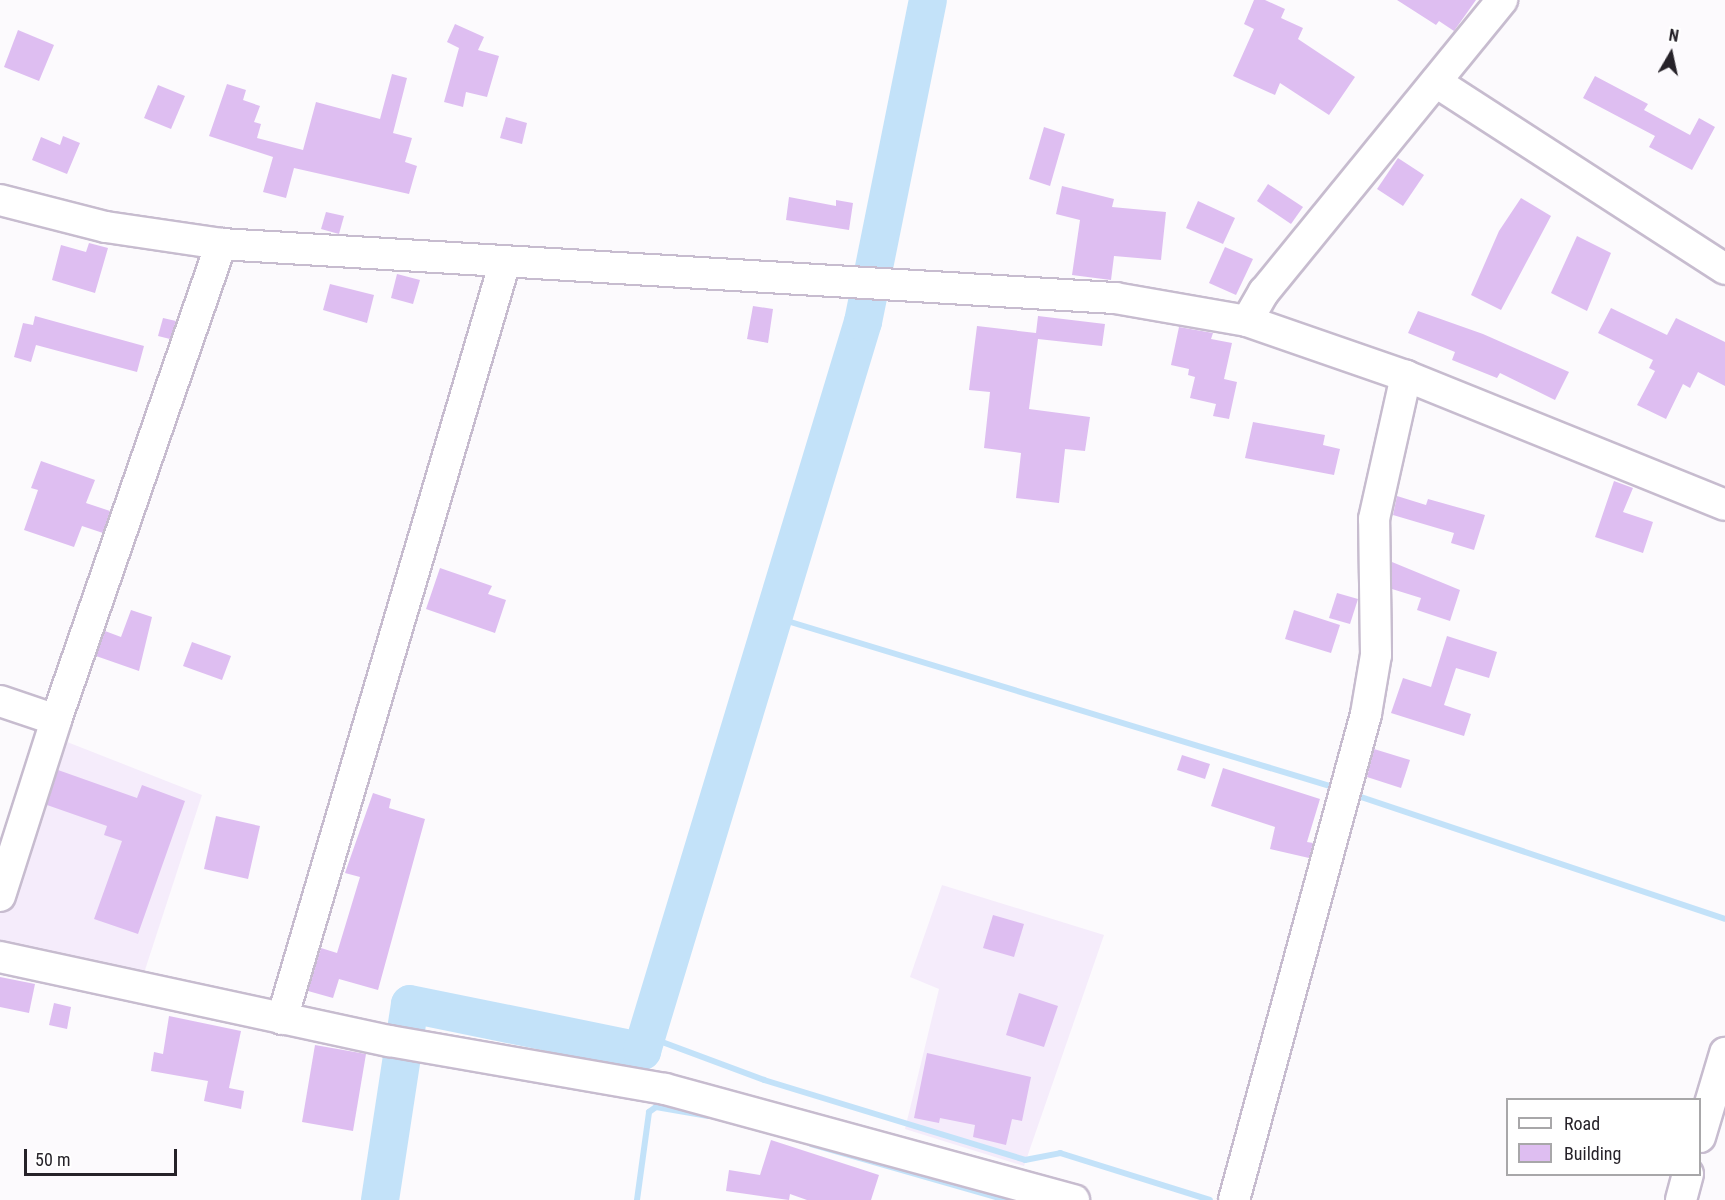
<!DOCTYPE html>
<html>
<head>
<meta charset="utf-8">
<style>
  body { margin:0 }
  #map { position:relative; width:1725px; height:1200px; overflow:hidden; background:#fcfafd; font-family:"Roboto Condensed",sans-serif }
  div>[style] { position:absolute }
  .built>* { inset:0; background:#f5ecfb }
  .stream>* { height:6px; margin:-3px; padding:0 3px; transform-origin:3px; border-radius:3px; background:#c3e2f9 }
  .river>* { height:38px; margin:-19px; padding:0 19px; transform-origin:19px; border-radius:19px; background:#c3e2f9 }
  .building>* { inset:0; background:#debef1 }
  .roads { filter:drop-shadow(2px 0 #c7bccf) drop-shadow(-2px 0 #c7bccf) drop-shadow(0 2px #c7bccf) drop-shadow(0 -2px #c7bccf) }
  .minor>* { height:30px; margin:-15px; padding:0 15px; transform-origin:15px; border-radius:15px; background:#fff }
  span { translate:-50% -50%; white-space:nowrap; text-align:center; line-height:1.15; -webkit-text-stroke:4.5px #fff; paint-order:stroke }
  .legend { position:absolute; left:1506px; top:1098px; width:195px; height:78px; box-sizing:border-box; background:#fff; border:2px solid #a8a7a9; margin:0; padding:8px 10px; list-style:none; font-size:18px; color:#262229 }
  .legend li { display:flex; align-items:center; gap:12px; height:30px }
  .legend b { width:30px; border:2px solid #a8a7a9 }
  .north { position:absolute; left:1641px; top:24px; width:60px; height:60px; -webkit-text-stroke:4px #fff; paint-order:stroke; rotate:9deg; font-size:16px; font-weight:700; line-height:24px; text-align:center; color:#262229 }
  .north::after { content:''; display:block; margin:auto; width:21px; height:27px; background:#262229; clip-path:polygon(50% 0,100% 100%,50% 72%,0 100%) }
  .scale { position:absolute; left:24px; top:1149px; width:153px; height:27px; box-sizing:border-box; border:3px solid #262229; border-top:0; padding-left:8px; font-size:18px; line-height:21px; white-space:nowrap; color:#262229; -webkit-text-stroke:4px #fff; paint-order:stroke }
</style>
</head>
<body>
<div id="map">
  <div class="built">
    <div style="clip-path:polygon(57px 738px,202px 795px,144px 973px,0 941px,0 911px)"></div>
    <div style="clip-path:polygon(942px 885px,1104px 935px,1024px 1166px,905px 1129px,939px 989px,910px 977px)"></div>
  </div>
  <div class="stream">
    <div style="left:774px;top:617px;width:584px;rotate:16.92deg"></div>
    <div style="left:1358px;top:796px;width:387px;rotate:18.5deg"></div>
    <div style="left:646px;top:1036px;width:126px;rotate:20.4deg"></div>
    <div style="left:764px;top:1080px;width:273px;rotate:17deg"></div>
    <div style="left:1025px;top:1160px;width:36px;rotate:-11deg"></div>
    <div style="left:1060px;top:1153px;width:157px;rotate:17.4deg"></div>
    <div style="left:642px;top:1051px;width:16px;rotate:76deg"></div>
    <div style="left:811px;top:1144px;width:203px;rotate:16deg"></div>
    <div style="left:637px;top:1200px;width:89px;rotate:-82.2deg"></div>
    <div style="left:649px;top:1112px;width:9px;rotate:-36deg"></div>
    <div style="left:656px;top:1107px;width:53px;rotate:9.8deg"></div>
  </div>
  <div class="river">
    <div style="left:380px;top:1200px;width:198px;rotate:-81.3deg"></div>
    <div style="left:410px;top:1004px;width:237px;rotate:11.5deg"></div>
    <div style="left:642px;top:1051px;width:762px;rotate:-73.14deg"></div>
    <div style="left:863px;top:322px;width:328px;rotate:-78.6deg"></div>
  </div>
  <div class="building">
    <div style="clip-path:polygon(1254px 0,1265px 0,1285px 9px,1281px 18px,1303px 28px,1298px 39px,1355px 77px,1329px 115px,1280px 83px,1275px 95px,1233px 76px,1254px 29px,1244px 24px)"></div>
    <div style="clip-path:polygon(1397px 0,1476px 0,1454px 31px,1439px 21px,1436px 25px)"></div>
    <div style="clip-path:polygon(455px 24px,484px 37px,478px 50px,499px 56px,487px 97px,466px 92px,463px 107px,444px 102px,459px 48px,447px 42px)"></div>
    <div style="clip-path:polygon(18px 30px,54px 45px,39px 81px,4px 67px)"></div>
    <div style="clip-path:polygon(392px 74px,407px 78px,393px 133px,412px 138px,405px 162px,417px 166px,409px 194px,294px 168px,286px 198px,263px 192px,273px 157px,209px 136px,227px 84px,246px 90px,243px 100px,260px 106px,254px 122px,261px 124px,257px 138px,303px 150px,316px 102px,380px 119px)"></div>
    <div style="clip-path:polygon(1595px 76px,1648px 104px,1644px 110px,1690px 135px,1699px 118px,1715px 127px,1692px 170px,1649px 147px,1655px 136px,1583px 98px)"></div>
    <div style="clip-path:polygon(158px 85px,185px 96px,171px 129px,144px 118px)"></div>
    <div style="clip-path:polygon(506px 117px,527px 123px,522px 144px,500px 138px)"></div>
    <div style="clip-path:polygon(1044px 127px,1065px 134px,1050px 186px,1029px 179px)"></div>
    <div style="clip-path:polygon(63px 136px,80px 143px,67px 174px,32px 160px,41px 137px,60px 145px)"></div>
    <div style="clip-path:polygon(1398px 158px,1424px 175px,1403px 206px,1377px 189px)"></div>
    <div style="clip-path:polygon(1268px 184px,1303px 207px,1291px 224px,1257px 201px)"></div>
    <div style="clip-path:polygon(1062px 186px,1114px 199px,1112px 207px,1166px 212px,1161px 260px,1114px 256px,1111px 280px,1072px 275px,1080px 220px,1056px 214px)"></div>
    <div style="clip-path:polygon(789px 197px,836px 206px,836px 200px,853px 203px,849px 230px,786px 220px)"></div>
    <div style="clip-path:polygon(1521px 198px,1551px 216px,1501px 310px,1471px 295px,1499px 231px)"></div>
    <div style="clip-path:polygon(1198px 201px,1235px 218px,1223px 244px,1186px 228px)"></div>
    <div style="clip-path:polygon(326px 212px,344px 216px,339px 234px,321px 229px)"></div>
    <div style="clip-path:polygon(1577px 236px,1611px 253px,1587px 311px,1551px 293px)"></div>
    <div style="clip-path:polygon(89px 243px,108px 248px,95px 293px,52px 280px,61px 245px,86px 252px)"></div>
    <div style="clip-path:polygon(1225px 247px,1253px 259px,1236px 295px,1209px 283px)"></div>
    <div style="clip-path:polygon(397px 274px,420px 280px,413px 304px,391px 298px)"></div>
    <div style="clip-path:polygon(330px 284px,374px 295px,367px 323px,323px 310px)"></div>
    <div style="clip-path:polygon(753px 306px,773px 309px,768px 343px,747px 339px)"></div>
    <div style="clip-path:polygon(1611px 308px,1667px 335px,1676px 318px,1725px 342px,1725px 386px,1698px 372px,1690px 388px,1683px 384px,1666px 419px,1637px 405px,1655px 371px,1649px 368px,1653px 360px,1598px 333px)"></div>
    <div style="clip-path:polygon(1418px 311px,1483px 334px,1569px 372px,1555px 400px,1500px 373px,1497px 378px,1452px 360px,1455px 352px,1408px 333px)"></div>
    <div style="clip-path:polygon(35px 316px,144px 346px,137px 372px,36px 345px,31px 362px,14px 357px,23px 323px,33px 325px)"></div>
    <div style="clip-path:polygon(1038px 316px,1105px 324px,1102px 346px,1038px 339px,1029px 409px,1090px 417px,1085px 451px,1065px 449px,1059px 503px,1016px 498px,1021px 453px,984px 448px,990px 392px,969px 390px,977px 326px,1036px 333px)"></div>
    <div style="clip-path:polygon(163px 318px,176px 321px,170px 339px,158px 336px)"></div>
    <div style="clip-path:polygon(1179px 327px,1213px 333px,1211px 339px,1232px 343px,1224px 379px,1237px 382px,1229px 419px,1213px 416px,1216px 404px,1190px 398px,1195px 377px,1188px 375px,1189px 369px,1171px 365px)"></div>
    <div style="clip-path:polygon(1253px 422px,1325px 435px,1323px 445px,1340px 449px,1334px 475px,1245px 458px)"></div>
    <div style="clip-path:polygon(41px 461px,95px 480px,86px 503px,110px 511px,103px 533px,82px 526px,74px 547px,24px 530px,38px 490px,31px 488px)"></div>
    <div style="clip-path:polygon(1614px 481px,1633px 488px,1623px 512px,1653px 522px,1643px 553px,1595px 537px)"></div>
    <div style="clip-path:polygon(1397px 496px,1426px 505px,1428px 499px,1485px 515px,1474px 550px,1451px 543px,1454px 533px,1393px 515px)"></div>
    <div style="clip-path:polygon(1392px 562px,1460px 590px,1450px 621px,1417px 610px,1421px 598px,1392px 589px)"></div>
    <div style="clip-path:polygon(440px 568px,492px 586px,488px 594px,506px 600px,495px 633px,426px 609px)"></div>
    <div style="clip-path:polygon(1337px 593px,1358px 599px,1350px 624px,1329px 618px)"></div>
    <div style="clip-path:polygon(131px 610px,152px 617px,139px 671px,96px 656px,105px 631px,121px 637px)"></div>
    <div style="clip-path:polygon(1294px 610px,1340px 625px,1331px 653px,1285px 639px)"></div>
    <div style="clip-path:polygon(1447px 636px,1497px 652px,1489px 678px,1456px 668px,1444px 705px,1471px 714px,1464px 736px,1391px 713px,1403px 678px,1431px 687px)"></div>
    <div style="clip-path:polygon(192px 642px,231px 656px,222px 680px,183px 666px)"></div>
    <div style="clip-path:polygon(1374px 749px,1410px 760px,1401px 788px,1367px 777px)"></div>
    <div style="clip-path:polygon(1182px 755px,1210px 764px,1205px 779px,1177px 770px)"></div>
    <div style="clip-path:polygon(1223px 768px,1320px 799px,1307px 842px,1313px 843px,1309px 858px,1270px 849px,1275px 827px,1211px 806px)"></div>
    <div style="clip-path:polygon(58px 770px,137px 798px,142px 785px,185px 801px,138px 934px,94px 919px,122px 841px,104px 835px,107px 826px,47px 805px)"></div>
    <div style="clip-path:polygon(373px 793px,391px 799px,389px 808px,425px 819px,378px 990px,339px 979px,333px 998px,308px 991px,321px 948px,337px 953px,360px 877px,345px 873px)"></div>
    <div style="clip-path:polygon(216px 816px,260px 826px,248px 879px,204px 869px)"></div>
    <div style="clip-path:polygon(993px 915px,1024px 924px,1014px 957px,983px 948px)"></div>
    <div style="clip-path:polygon(0 977px,35px 984px,29px 1013px,0 1007px)"></div>
    <div style="clip-path:polygon(1019px 993px,1058px 1006px,1044px 1047px,1006px 1035px)"></div>
    <div style="clip-path:polygon(54px 1003px,71px 1007px,67px 1029px,49px 1025px)"></div>
    <div style="clip-path:polygon(169px 1016px,241px 1031px,229px 1088px,244px 1091px,241px 1109px,204px 1101px,208px 1081px,151px 1071px,154px 1052px,163px 1054px)"></div>
    <div style="clip-path:polygon(315px 1045px,366px 1054px,353px 1131px,302px 1122px)"></div>
    <div style="clip-path:polygon(927px 1053px,1031px 1077px,1022px 1121px,1012px 1119px,1006px 1145px,973px 1137px,975px 1125px,940px 1118px,939px 1123px,914px 1118px)"></div>
    <div style="clip-path:polygon(771px 1140px,879px 1175px,871px 1200px,807px 1200px,790px 1194px,789px 1200px,726px 1191px,729px 1170px,760px 1175px)"></div>
  </div>
  <div class="roads">
    <div class="minor">
      <div style="left:1436px;top:82px;width:344px;rotate:32.9deg"></div>
      <div style="left:0;top:200px;width:109px;rotate:14.3deg"></div>
      <div style="left:106px;top:227px;width:116px;rotate:8.4deg"></div>
      <div style="left:221px;top:244px;width:896px;rotate:3.46deg"></div>
      <div style="left:1115px;top:298px;width:134px;rotate:9.9deg"></div>
      <div style="left:1247px;top:321px;width:168px;rotate:19.1deg"></div>
      <div style="left:1406px;top:376px;width:344px;rotate:22deg"></div>
      <div style="left:1247px;top:321px;width:34px;rotate:-60deg"></div>
      <div style="left:1264px;top:292px;width:377px;rotate:-50.8deg"></div>
      <div style="left:0;top:701px;width:59px;rotate:18.7deg"></div>
      <div style="left:0;top:896px;width:185px;rotate:-72.3deg"></div>
      <div style="left:56px;top:720px;width:504px;rotate:-70.88deg"></div>
      <div style="left:0;top:957px;width:399px;rotate:12.2deg"></div>
      <div style="left:390px;top:1041px;width:279px;rotate:9.9deg"></div>
      <div style="left:665px;top:1089px;width:424px;rotate:15.2deg"></div>
      <div style="left:282px;top:1019px;width:789px;rotate:-73.59deg"></div>
      <div style="left:1700px;top:1137px;width:88px;rotate:-73.4deg"></div>
      <div style="left:1234px;top:1200px;width:504px;rotate:-74.8deg"></div>
      <div style="left:1366px;top:714px;width:60px;rotate:-80.4deg"></div>
      <div style="left:1376px;top:655px;width:136px;rotate:-90.8deg"></div>
      <div style="left:1374px;top:519px;width:147px;rotate:-77.4deg"></div>
      <div style="left:1681px;top:1200px;width:27px;rotate:-75deg"></div>
    </div>
  </div>
  <ul class="legend">
  <li><b style="height:8px;background:#fff"></b>Road</li>
  <li><b style="height:16px;background:#debef1"></b>Building</li>
  </ul>
  <div class="north">N</div>
  <div class="scale">50 m</div>
</div>
</body>
</html>
